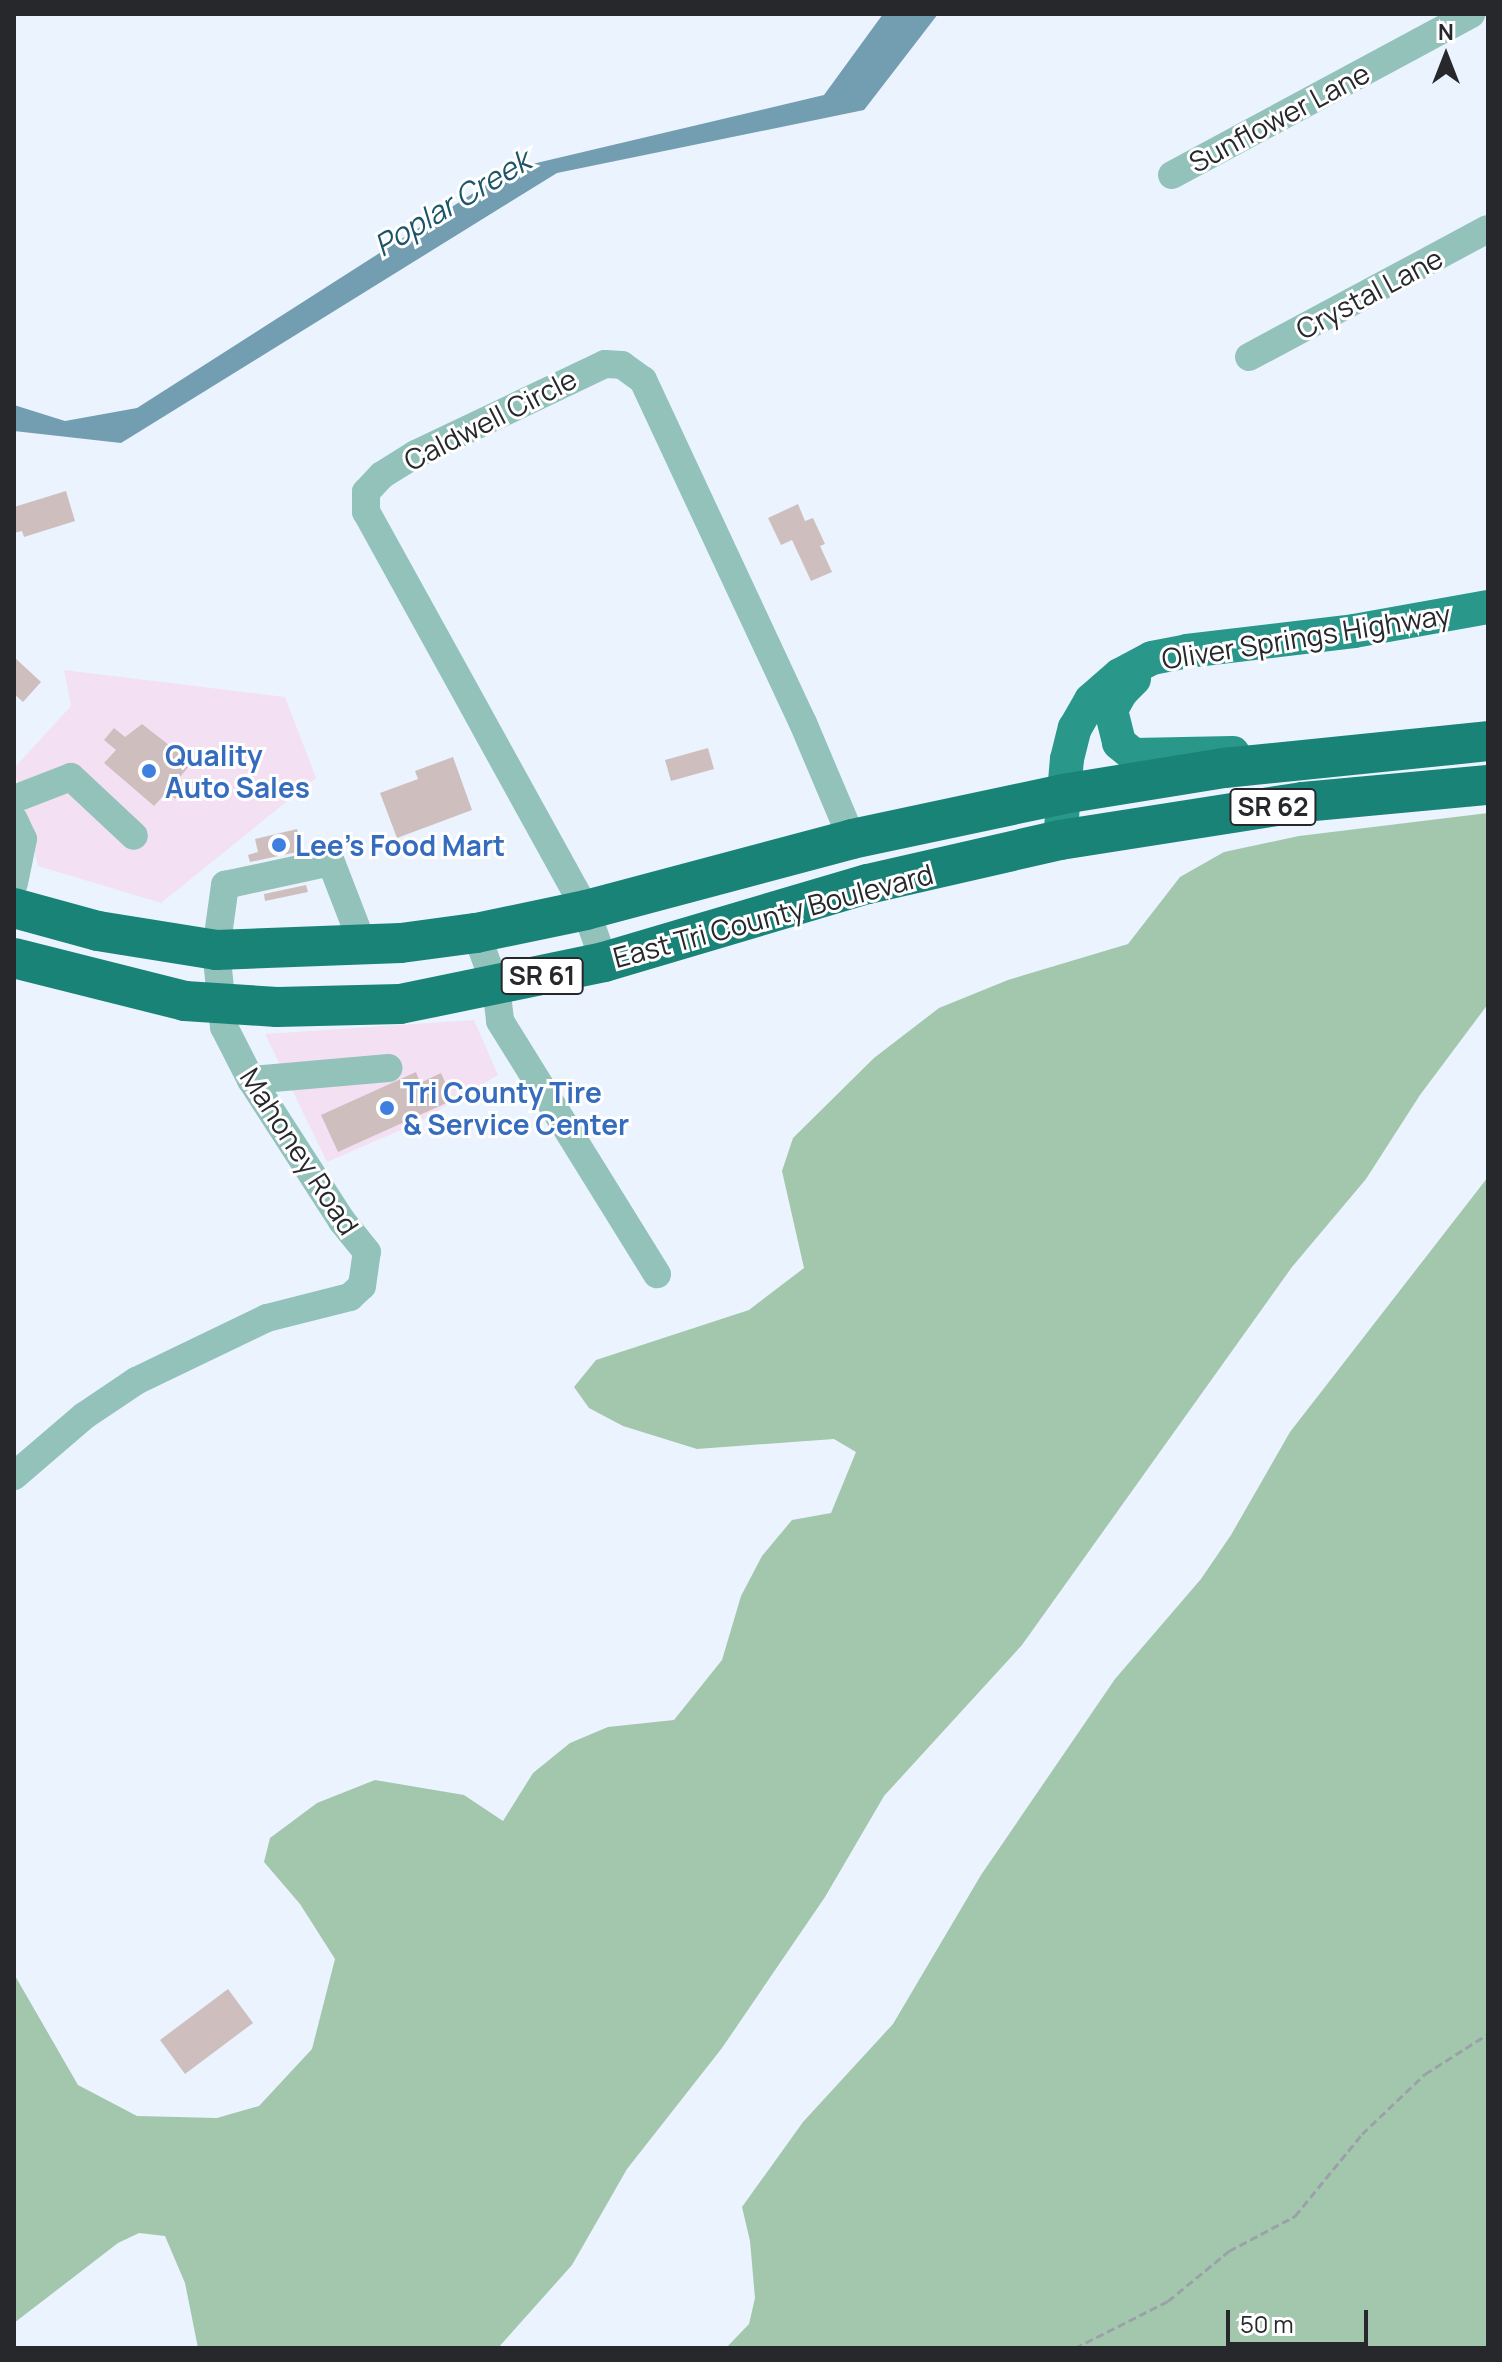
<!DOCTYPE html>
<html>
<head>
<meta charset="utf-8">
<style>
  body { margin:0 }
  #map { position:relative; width:1502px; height:2362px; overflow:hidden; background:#ebf3fe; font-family:Manrope,sans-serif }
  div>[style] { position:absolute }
  .commercial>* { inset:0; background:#f3e1f3 }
  .forest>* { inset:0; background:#a3c7ac }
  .water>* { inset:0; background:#739eb1 }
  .building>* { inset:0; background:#cebfbe }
  .path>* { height:3px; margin-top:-1.5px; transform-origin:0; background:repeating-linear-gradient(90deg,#9ba1a9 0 8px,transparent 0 12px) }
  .minor>* { height:28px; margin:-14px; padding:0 14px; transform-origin:14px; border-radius:14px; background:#92c2ba }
  .major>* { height:34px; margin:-17px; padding:0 17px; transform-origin:17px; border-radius:17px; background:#29978a }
  .highway>* { height:40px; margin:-20px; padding:0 20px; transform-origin:20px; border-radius:20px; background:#198378 }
  .dots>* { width:22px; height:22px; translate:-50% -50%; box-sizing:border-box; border:4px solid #fff; border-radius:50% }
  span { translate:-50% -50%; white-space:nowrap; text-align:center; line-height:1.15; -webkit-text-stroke:6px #fff; paint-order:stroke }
  .shield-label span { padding:2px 6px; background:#fff; border:2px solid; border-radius:6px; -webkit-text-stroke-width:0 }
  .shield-label { font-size:26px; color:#26282c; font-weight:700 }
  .street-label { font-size:28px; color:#26282c }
  .shop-label { font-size:28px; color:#366cbe; font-weight:700 }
  .left { translate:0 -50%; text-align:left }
  .water-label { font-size:30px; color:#1b556a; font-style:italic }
  .frame { position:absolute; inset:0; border:16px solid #26282c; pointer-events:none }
  .north { position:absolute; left:1406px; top:16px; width:80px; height:80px; -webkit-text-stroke:6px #fff; paint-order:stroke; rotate:0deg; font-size:22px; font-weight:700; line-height:32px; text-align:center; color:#26282c }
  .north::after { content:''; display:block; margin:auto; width:28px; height:36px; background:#26282c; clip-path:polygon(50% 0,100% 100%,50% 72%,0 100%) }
  .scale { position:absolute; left:1226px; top:2310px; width:142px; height:36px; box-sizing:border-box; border:4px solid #26282c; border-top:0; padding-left:10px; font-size:24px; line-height:28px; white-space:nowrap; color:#26282c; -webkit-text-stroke:6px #fff; paint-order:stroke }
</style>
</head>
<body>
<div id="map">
  <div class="commercial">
    <div style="clip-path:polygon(64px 670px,285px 697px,316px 778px,161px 903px,38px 866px,14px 768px,71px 706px)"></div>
    <div style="clip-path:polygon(474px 1020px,498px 1075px,417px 1123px,327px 1162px,265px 1034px)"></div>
  </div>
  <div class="forest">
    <div style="clip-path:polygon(1488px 813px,1488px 1004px,1420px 1095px,1366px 1179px,1292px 1267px,1022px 1645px,884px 1796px,825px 1897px,722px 2048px,627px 2169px,572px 2265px,498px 2348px,198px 2348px,185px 2283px,165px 2236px,139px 2233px,118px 2243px,14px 2323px,14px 1974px,78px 2085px,137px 2116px,217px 2118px,259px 2106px,312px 2049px,335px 1959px,300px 1904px,264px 1862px,270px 1838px,317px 1803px,375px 1780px,464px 1795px,503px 1821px,533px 1773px,570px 1743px,608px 1727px,674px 1720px,722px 1660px,741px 1596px,762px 1556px,792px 1520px,831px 1513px,856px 1452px,834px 1439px,697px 1449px,623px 1426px,589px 1408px,574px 1387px,596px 1360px,749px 1310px,804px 1268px,782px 1171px,793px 1138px,874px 1058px,939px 1008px,1008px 980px,1128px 944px,1180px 877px,1224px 852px,1299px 836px)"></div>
    <div style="clip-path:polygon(1488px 1177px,1488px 2348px,726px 2348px,749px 2324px,755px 2298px,750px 2241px,742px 2207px,803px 2122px,893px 2024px,981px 1875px,1115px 1679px,1201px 1579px,1231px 1535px,1290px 1432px)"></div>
  </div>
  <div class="water">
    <div style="clip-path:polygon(883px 14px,938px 14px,864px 110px,557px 173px,121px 443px,14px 431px,14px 405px,65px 421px,137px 408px,511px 169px,824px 95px)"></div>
  </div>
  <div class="building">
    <div style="clip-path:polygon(66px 491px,75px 521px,24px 537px,22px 531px,14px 533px,14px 507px)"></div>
    <div style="clip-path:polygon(798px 504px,805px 521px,813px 518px,825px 544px,820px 546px,832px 572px,811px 581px,792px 540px,781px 545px,768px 518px)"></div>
    <div style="clip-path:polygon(14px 657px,41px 682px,23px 702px,14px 694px)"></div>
    <div style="clip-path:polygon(142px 724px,192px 763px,178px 779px,186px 786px,175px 799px,167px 792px,154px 806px,104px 763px,116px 750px,104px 740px,114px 728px,125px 737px)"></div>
    <div style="clip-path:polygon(708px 748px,714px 769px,671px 781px,665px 760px)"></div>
    <div style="clip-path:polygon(453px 757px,472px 810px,397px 838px,380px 793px,418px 779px,415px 771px)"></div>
    <div style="clip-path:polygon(297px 829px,302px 851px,250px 862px,248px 855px,258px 852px,255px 839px)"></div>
    <div style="clip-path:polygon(306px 885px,308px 892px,265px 901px,264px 894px)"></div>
    <div style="clip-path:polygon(416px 1072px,420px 1083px,441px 1073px,453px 1100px,338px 1152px,321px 1115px)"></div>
    <div style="clip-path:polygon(228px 1989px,253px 2023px,185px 2074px,160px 2040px)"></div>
  </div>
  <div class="path">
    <div style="left:1075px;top:2348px;width:104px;rotate:-26.8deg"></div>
    <div style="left:1168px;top:2301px;width:79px;rotate:-39.3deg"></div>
    <div style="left:1229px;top:2251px;width:75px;rotate:-27.9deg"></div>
    <div style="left:1295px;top:2216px;width:106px;rotate:-50.7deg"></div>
    <div style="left:1362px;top:2134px;width:87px;rotate:-43.6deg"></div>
    <div style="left:1425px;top:2074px;width:75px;rotate:-32.4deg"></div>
  </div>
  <div class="minor">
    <div style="left:1172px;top:175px;width:340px;rotate:-28.3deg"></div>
    <div style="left:1249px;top:357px;width:271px;rotate:-28.2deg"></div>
    <div style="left:14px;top:799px;width:61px;rotate:-21.1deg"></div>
    <div style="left:71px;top:777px;width:86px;rotate:43.1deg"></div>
    <div style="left:14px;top:820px;width:21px;rotate:65deg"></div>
    <div style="left:23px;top:839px;width:45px;rotate:101.6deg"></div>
    <div style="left:476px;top:933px;width:58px;rotate:69.7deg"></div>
    <div style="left:496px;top:987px;width:34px;rotate:83deg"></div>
    <div style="left:500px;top:1021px;width:298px;rotate:58.2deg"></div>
    <div style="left:604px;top:962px;width:55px;rotate:-109.1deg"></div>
    <div style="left:586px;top:910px;width:455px;rotate:-118.9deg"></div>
    <div style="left:366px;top:512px;width:20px;rotate:-90deg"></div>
    <div style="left:366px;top:492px;width:23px;rotate:-47deg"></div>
    <div style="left:382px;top:475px;width:40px;rotate:-32deg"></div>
    <div style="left:416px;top:454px;width:209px;rotate:-25.5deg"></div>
    <div style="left:605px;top:364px;width:17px;rotate:3deg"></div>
    <div style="left:622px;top:365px;width:26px;rotate:36deg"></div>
    <div style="left:643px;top:380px;width:378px;rotate:65deg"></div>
    <div style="left:803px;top:723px;width:126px;rotate:67.1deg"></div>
    <div style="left:251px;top:1080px;width:138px;rotate:-5deg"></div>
    <div style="left:14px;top:1476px;width:92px;rotate:-40.6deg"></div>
    <div style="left:84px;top:1416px;width:63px;rotate:-33.9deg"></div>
    <div style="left:136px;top:1381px;width:145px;rotate:-25.7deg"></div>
    <div style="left:267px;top:1318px;width:86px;rotate:-14.2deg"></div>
    <div style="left:350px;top:1297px;width:16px;rotate:-43deg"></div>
    <div style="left:362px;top:1286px;width:34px;rotate:-82deg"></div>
    <div style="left:367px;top:1252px;width:40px;rotate:-129deg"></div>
    <div style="left:342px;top:1221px;width:168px;rotate:-122.8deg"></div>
    <div style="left:251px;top:1080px;width:59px;rotate:-117deg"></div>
    <div style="left:224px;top:1027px;width:77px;rotate:-95.9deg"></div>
    <div style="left:216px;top:950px;width:66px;rotate:-82.1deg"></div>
    <div style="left:225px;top:885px;width:108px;rotate:-12.2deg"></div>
    <div style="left:331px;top:862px;width:89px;rotate:68.9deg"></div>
  </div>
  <div class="major">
    <div style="left:1134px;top:679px;width:18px;rotate:135deg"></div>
    <div style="left:1121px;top:692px;width:21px;rotate:119deg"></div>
    <div style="left:1111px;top:710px;width:34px;rotate:76deg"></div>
    <div style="left:1119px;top:743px;width:19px;rotate:39deg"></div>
    <div style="left:1134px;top:755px;width:99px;rotate:-1.2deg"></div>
    <div style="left:1060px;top:840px;width:81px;rotate:-85.1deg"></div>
    <div style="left:1067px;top:759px;width:32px;rotate:-76deg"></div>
    <div style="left:1075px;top:728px;width:32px;rotate:-60deg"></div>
    <div style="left:1091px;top:700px;width:38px;rotate:-41deg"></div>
    <div style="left:1120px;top:675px;width:36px;rotate:-28deg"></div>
    <div style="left:1152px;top:658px;width:36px;rotate:-11deg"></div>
    <div style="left:1187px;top:651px;width:168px;rotate:-6.8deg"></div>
    <div style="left:1354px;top:631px;width:136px;rotate:-10.2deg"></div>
  </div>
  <div class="highway">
    <div style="left:14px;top:908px;width:87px;rotate:15.3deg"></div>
    <div style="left:98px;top:931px;width:120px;rotate:9.1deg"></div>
    <div style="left:216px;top:950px;width:185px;rotate:-2.2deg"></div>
    <div style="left:401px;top:943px;width:76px;rotate:-7.6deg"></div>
    <div style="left:476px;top:933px;width:112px;rotate:-11.8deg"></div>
    <div style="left:586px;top:910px;width:275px;rotate:-14.9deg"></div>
    <div style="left:852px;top:839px;width:216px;rotate:-12deg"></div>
    <div style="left:1063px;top:794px;width:163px;rotate:-9.2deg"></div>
    <div style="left:1224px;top:768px;width:265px;rotate:-5.8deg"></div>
    <div style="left:14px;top:958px;width:176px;rotate:14.1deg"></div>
    <div style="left:185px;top:1001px;width:92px;rotate:3.7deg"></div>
    <div style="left:277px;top:1007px;width:123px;rotate:-1.4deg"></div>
    <div style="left:400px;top:1004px;width:208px;rotate:-11.6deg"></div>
    <div style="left:604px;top:962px;width:275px;rotate:-16.5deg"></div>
    <div style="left:868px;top:884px;width:197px;rotate:-12.9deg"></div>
    <div style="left:1060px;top:840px;width:246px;rotate:-8.9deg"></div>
    <div style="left:1303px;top:802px;width:186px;rotate:-5.3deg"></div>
  </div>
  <div class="dots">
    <div style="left:149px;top:771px;background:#3f7fe0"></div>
    <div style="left:279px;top:845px;background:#3f7fe0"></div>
    <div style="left:387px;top:1108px;background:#3f7fe0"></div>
  </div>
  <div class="shield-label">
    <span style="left:1273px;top:807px">SR 62</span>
    <span style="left:542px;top:976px">SR 61</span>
  </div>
  <div class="street-label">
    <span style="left:1279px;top:117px;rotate:-28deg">Sunflower Lane</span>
    <span style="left:1369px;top:293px;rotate:-28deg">Crystal Lane</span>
    <span style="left:490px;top:419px;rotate:-27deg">Caldwell Circle</span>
    <span style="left:1306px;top:636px;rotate:-9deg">Oliver Springs Highway</span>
    <span style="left:773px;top:915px;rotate:-15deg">East Tri County Boulevard</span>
    <span style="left:300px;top:1151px;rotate:57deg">Mahoney Road</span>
  </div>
  <div class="shop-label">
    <span class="left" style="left:165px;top:771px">Quality<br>Auto Sales</span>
    <span class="left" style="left:295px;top:845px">Lee's Food Mart</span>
    <span class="left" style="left:403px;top:1108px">Tri County Tire<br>&amp; Service Center</span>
  </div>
  <div class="water-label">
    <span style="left:452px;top:203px;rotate:-31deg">Poplar Creek</span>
  </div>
  <div class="frame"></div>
  <div class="north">N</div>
  <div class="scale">50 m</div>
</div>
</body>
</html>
